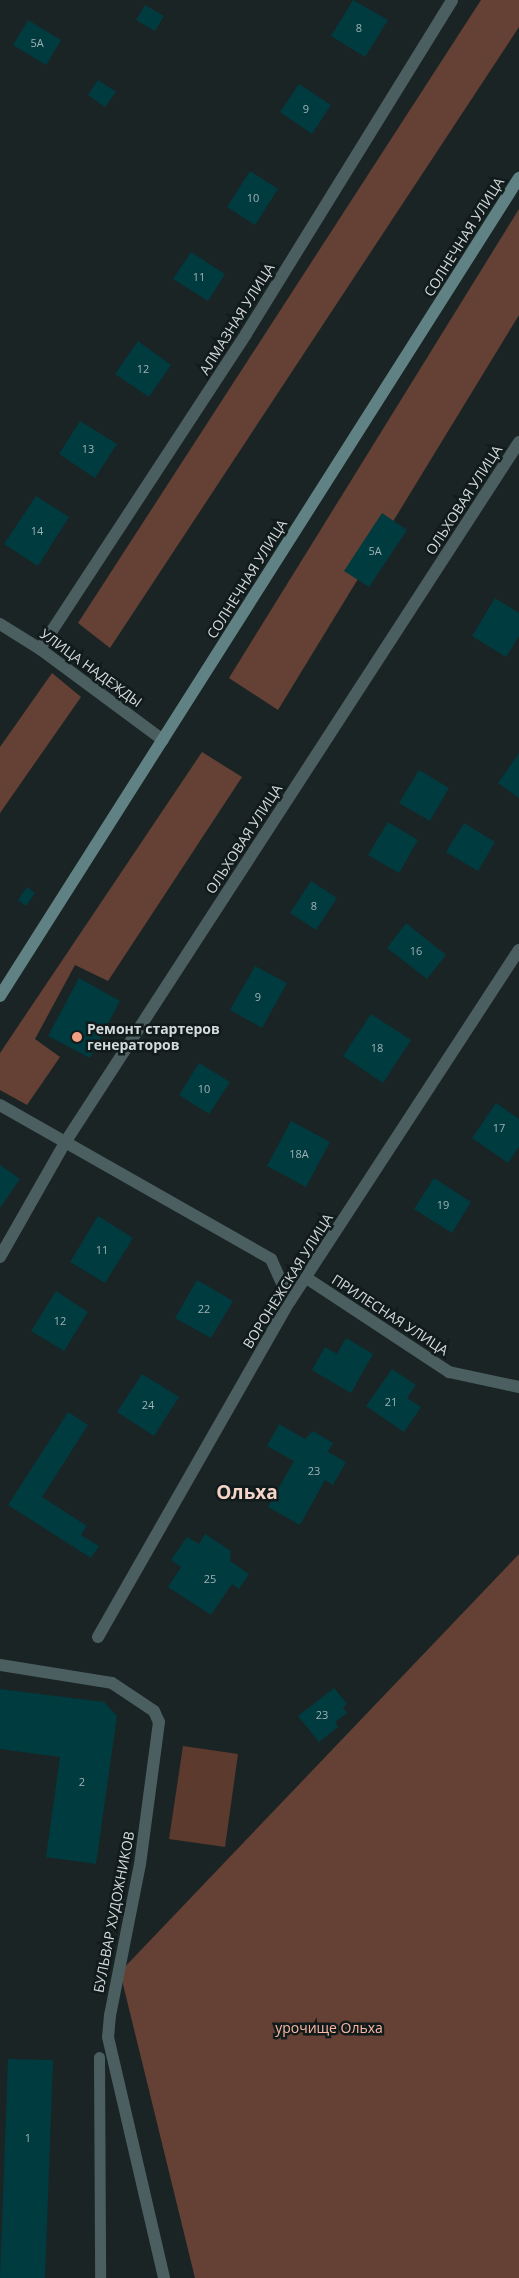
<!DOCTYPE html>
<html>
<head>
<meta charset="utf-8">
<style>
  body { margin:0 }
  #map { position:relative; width:519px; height:2278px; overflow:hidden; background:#1a2425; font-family:"Open Sans",sans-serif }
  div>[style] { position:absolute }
  .green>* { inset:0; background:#5d3a2e }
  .forest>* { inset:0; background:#654034 }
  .building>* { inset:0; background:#003b40 }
  .lane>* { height:11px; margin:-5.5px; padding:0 5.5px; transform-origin:5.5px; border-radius:5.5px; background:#4b5f61 }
  .street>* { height:12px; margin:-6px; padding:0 6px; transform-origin:6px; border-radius:6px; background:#4b5f61 }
  .secondary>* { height:12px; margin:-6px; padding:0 6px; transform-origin:6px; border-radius:6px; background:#618285 }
  .dots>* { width:14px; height:14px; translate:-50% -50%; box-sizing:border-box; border:2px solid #111b1b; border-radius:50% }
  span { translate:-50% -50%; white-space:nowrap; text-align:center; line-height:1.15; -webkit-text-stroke:5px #111b1b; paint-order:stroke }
  .number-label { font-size:11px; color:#9fb2b4 }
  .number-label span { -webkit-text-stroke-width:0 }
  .street-label { font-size:14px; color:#d4dadb }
  .poi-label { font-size:14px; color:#d4dadb; font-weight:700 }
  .left { translate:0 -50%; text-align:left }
  .park-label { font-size:14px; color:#fcb8a2 }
  .district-label { font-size:19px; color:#f4d3c8; font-weight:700 }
</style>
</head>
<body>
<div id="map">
  <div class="green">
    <div style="clip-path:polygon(183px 1746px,238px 1754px,225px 1847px,169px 1839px)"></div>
  </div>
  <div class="forest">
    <div style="clip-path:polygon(481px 0,519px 0,519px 27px,110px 648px,78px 623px)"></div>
    <div style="clip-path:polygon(519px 209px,519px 315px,278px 710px,229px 678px)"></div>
    <div style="clip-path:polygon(52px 673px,81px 697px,0 813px,0 747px)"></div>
    <div style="clip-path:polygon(202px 752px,242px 777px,108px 981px,75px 965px,35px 1039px,60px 1057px,27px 1105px,0 1090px,0 1053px)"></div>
    <div style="clip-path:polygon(519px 1554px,519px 2278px,195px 2278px,120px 1972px)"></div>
  </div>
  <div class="building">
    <div style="clip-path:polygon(353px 0,388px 20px,365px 57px,331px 36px)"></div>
    <div style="clip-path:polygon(145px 5px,164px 16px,155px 31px,136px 20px)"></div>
    <div style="clip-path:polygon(28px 20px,61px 40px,46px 65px,13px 45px)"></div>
    <div style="clip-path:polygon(98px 80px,116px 92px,105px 107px,88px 95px)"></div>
    <div style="clip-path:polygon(299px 84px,331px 105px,312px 134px,280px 112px)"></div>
    <div style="clip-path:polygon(250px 171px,278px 189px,255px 225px,227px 207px)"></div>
    <div style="clip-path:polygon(191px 252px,225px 274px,208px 301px,173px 279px)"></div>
    <div style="clip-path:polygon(138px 341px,171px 365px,149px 397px,115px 374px)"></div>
    <div style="clip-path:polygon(80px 421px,117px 444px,95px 478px,59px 454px)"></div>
    <div style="clip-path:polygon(36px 496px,69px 517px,38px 566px,4px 544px)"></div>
    <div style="clip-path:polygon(382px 513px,407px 530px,369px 587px,344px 571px)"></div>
    <div style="clip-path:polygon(495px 598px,519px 613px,519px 636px,506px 657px,472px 636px)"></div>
    <div style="clip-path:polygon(519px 753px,519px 798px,498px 783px)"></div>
    <div style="clip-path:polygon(419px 770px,449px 788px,430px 821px,399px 803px)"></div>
    <div style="clip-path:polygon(388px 822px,418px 840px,399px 873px,368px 855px)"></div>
    <div style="clip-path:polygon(464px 823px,495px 842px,478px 871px,446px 852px)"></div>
    <div style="clip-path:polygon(311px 881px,337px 898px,316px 930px,290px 913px)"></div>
    <div style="clip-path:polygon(27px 887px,35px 893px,26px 906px,18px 900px)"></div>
    <div style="clip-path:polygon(406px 923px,446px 955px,427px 979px,387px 948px)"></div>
    <div style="clip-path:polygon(255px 966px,287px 983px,262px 1028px,230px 1010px)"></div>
    <div style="clip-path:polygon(79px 978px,120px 1001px,90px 1058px,48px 1036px)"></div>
    <div style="clip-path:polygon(371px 1014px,411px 1040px,383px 1083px,343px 1056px)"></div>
    <div style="clip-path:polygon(199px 1063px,230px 1082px,209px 1114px,179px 1095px)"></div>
    <div style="clip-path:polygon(496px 1103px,519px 1119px,519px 1147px,508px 1163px,472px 1138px)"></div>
    <div style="clip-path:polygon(291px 1121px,330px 1142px,306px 1187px,267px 1166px)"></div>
    <div style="clip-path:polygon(0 1165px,20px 1179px,0 1208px)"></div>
    <div style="clip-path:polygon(434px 1178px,471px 1202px,452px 1233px,414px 1209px)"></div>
    <div style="clip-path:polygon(98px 1216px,133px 1238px,105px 1283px,70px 1262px)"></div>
    <div style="clip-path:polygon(197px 1280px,233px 1301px,211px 1338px,175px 1318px)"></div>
    <div style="clip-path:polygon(56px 1291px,88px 1312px,64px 1351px,31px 1331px)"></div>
    <div style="clip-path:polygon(346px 1338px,373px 1354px,351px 1393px,312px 1370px,325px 1347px,337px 1354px)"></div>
    <div style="clip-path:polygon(392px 1369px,416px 1385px,407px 1398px,421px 1407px,404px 1432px,366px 1406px)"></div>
    <div style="clip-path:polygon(142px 1374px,179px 1397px,154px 1436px,117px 1412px)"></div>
    <div style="clip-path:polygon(68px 1412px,88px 1425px,42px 1497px,87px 1526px,81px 1535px,99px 1546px,91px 1558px,8px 1505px)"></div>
    <div style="clip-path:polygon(279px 1424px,305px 1439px,313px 1431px,333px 1443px,328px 1452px,346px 1462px,333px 1485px,325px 1480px,300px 1525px,268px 1507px,294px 1461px,267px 1446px)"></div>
    <div style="clip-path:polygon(205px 1534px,231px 1551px,230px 1561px,249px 1574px,239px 1589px,232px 1584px,211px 1615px,168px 1587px,181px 1567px,171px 1560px,187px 1537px,199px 1544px)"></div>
    <div style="clip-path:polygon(334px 1688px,347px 1704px,343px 1708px,347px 1713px,335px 1722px,338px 1727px,319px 1742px,298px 1716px)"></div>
    <div style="clip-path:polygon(0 1689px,104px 1702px,117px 1716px,96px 1864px,46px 1857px,60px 1757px,0 1749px)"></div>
    <div style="clip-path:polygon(8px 2059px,53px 2060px,45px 2278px,0 2278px)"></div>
  </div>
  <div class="lane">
    <div style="left:99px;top:2057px;width:221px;rotate:89.7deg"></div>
  </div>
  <div class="street">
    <div style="left:0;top:624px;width:47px;rotate:32deg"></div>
    <div style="left:40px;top:649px;width:153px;rotate:36.5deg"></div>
    <div style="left:40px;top:649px;width:376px;rotate:-56.8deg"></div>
    <div style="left:246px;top:334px;width:392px;rotate:-58.3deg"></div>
    <div style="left:0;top:1105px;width:312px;rotate:29.6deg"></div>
    <div style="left:271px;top:1259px;width:46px;rotate:65.7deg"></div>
    <div style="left:0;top:1257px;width:133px;rotate:-60.4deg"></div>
    <div style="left:66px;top:1141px;width:833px;rotate:-57.05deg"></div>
    <div style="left:305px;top:1277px;width:173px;rotate:33.4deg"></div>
    <div style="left:449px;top:1372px;width:72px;rotate:12.1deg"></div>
    <div style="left:98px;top:1637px;width:387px;rotate:-60.3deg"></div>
    <div style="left:290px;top:1301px;width:419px;rotate:-56.9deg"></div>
    <div style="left:0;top:1665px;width:113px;rotate:9.1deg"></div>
    <div style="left:112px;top:1683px;width:50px;rotate:33.7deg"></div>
    <div style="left:154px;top:1711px;width:12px;rotate:66deg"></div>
    <div style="left:159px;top:1722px;width:143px;rotate:97.6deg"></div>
    <div style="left:140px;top:1864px;width:154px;rotate:101.2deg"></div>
    <div style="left:110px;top:2015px;width:22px;rotate:95deg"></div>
    <div style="left:108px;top:2037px;width:247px;rotate:76.9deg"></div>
  </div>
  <div class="secondary">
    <div style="left:0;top:996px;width:969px;rotate:-57.61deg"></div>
  </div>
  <div class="dots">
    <div style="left:77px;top:1037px;background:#f39f83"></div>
  </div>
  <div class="number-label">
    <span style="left:359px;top:28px">8</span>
    <span style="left:37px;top:43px">5А</span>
    <span style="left:306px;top:109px">9</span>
    <span style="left:253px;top:198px">10</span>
    <span style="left:199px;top:277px">11</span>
    <span style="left:143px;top:369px">12</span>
    <span style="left:88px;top:449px">13</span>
    <span style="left:37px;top:531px">14</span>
    <span style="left:375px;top:551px">5А</span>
    <span style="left:314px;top:906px">8</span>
    <span style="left:416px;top:951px">16</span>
    <span style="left:258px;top:997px">9</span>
    <span style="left:377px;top:1048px">18</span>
    <span style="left:204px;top:1089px">10</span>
    <span style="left:499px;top:1128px">17</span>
    <span style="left:299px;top:1154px">18А</span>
    <span style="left:443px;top:1205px">19</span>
    <span style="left:102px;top:1250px">11</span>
    <span style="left:204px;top:1309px">22</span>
    <span style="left:60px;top:1321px">12</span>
    <span style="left:391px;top:1402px">21</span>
    <span style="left:148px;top:1405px">24</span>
    <span style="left:314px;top:1471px">23</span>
    <span style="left:210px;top:1579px">25</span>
    <span style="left:322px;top:1715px">23</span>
    <span style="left:82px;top:1782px">2</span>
    <span style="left:28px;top:2138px">1</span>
  </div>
  <div class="street-label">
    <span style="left:464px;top:237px;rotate:-58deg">СОЛНЕЧНАЯ УЛИЦА</span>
    <span style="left:237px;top:319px;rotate:-58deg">АЛМАЗНАЯ УЛИЦА</span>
    <span style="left:464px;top:500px;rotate:-57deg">ОЛЬХОВАЯ УЛИЦА</span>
    <span style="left:247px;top:579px;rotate:-58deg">СОЛНЕЧНАЯ УЛИЦА</span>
    <span style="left:91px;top:668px;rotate:36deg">УЛИЦА НАДЕЖДЫ</span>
    <span style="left:244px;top:839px;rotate:-57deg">ОЛЬХОВАЯ УЛИЦА</span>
    <span style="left:288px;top:1281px;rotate:-58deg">ВОРОНЕЖСКАЯ УЛИЦА</span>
    <span style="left:390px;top:1315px;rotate:33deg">ПРИЛЕСНАЯ УЛИЦА</span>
    <span style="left:114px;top:1912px;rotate:-79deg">БУЛЬВАР ХУДОЖНИКОВ</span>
  </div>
  <div class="poi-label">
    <span class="left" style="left:87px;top:1037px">Ремонт стартеров<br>генераторов</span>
  </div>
  <div class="park-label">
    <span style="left:329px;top:2028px">урочище Ольха</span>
  </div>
  <div class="district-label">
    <span style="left:247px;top:1493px">Ольха</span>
  </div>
</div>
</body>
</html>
